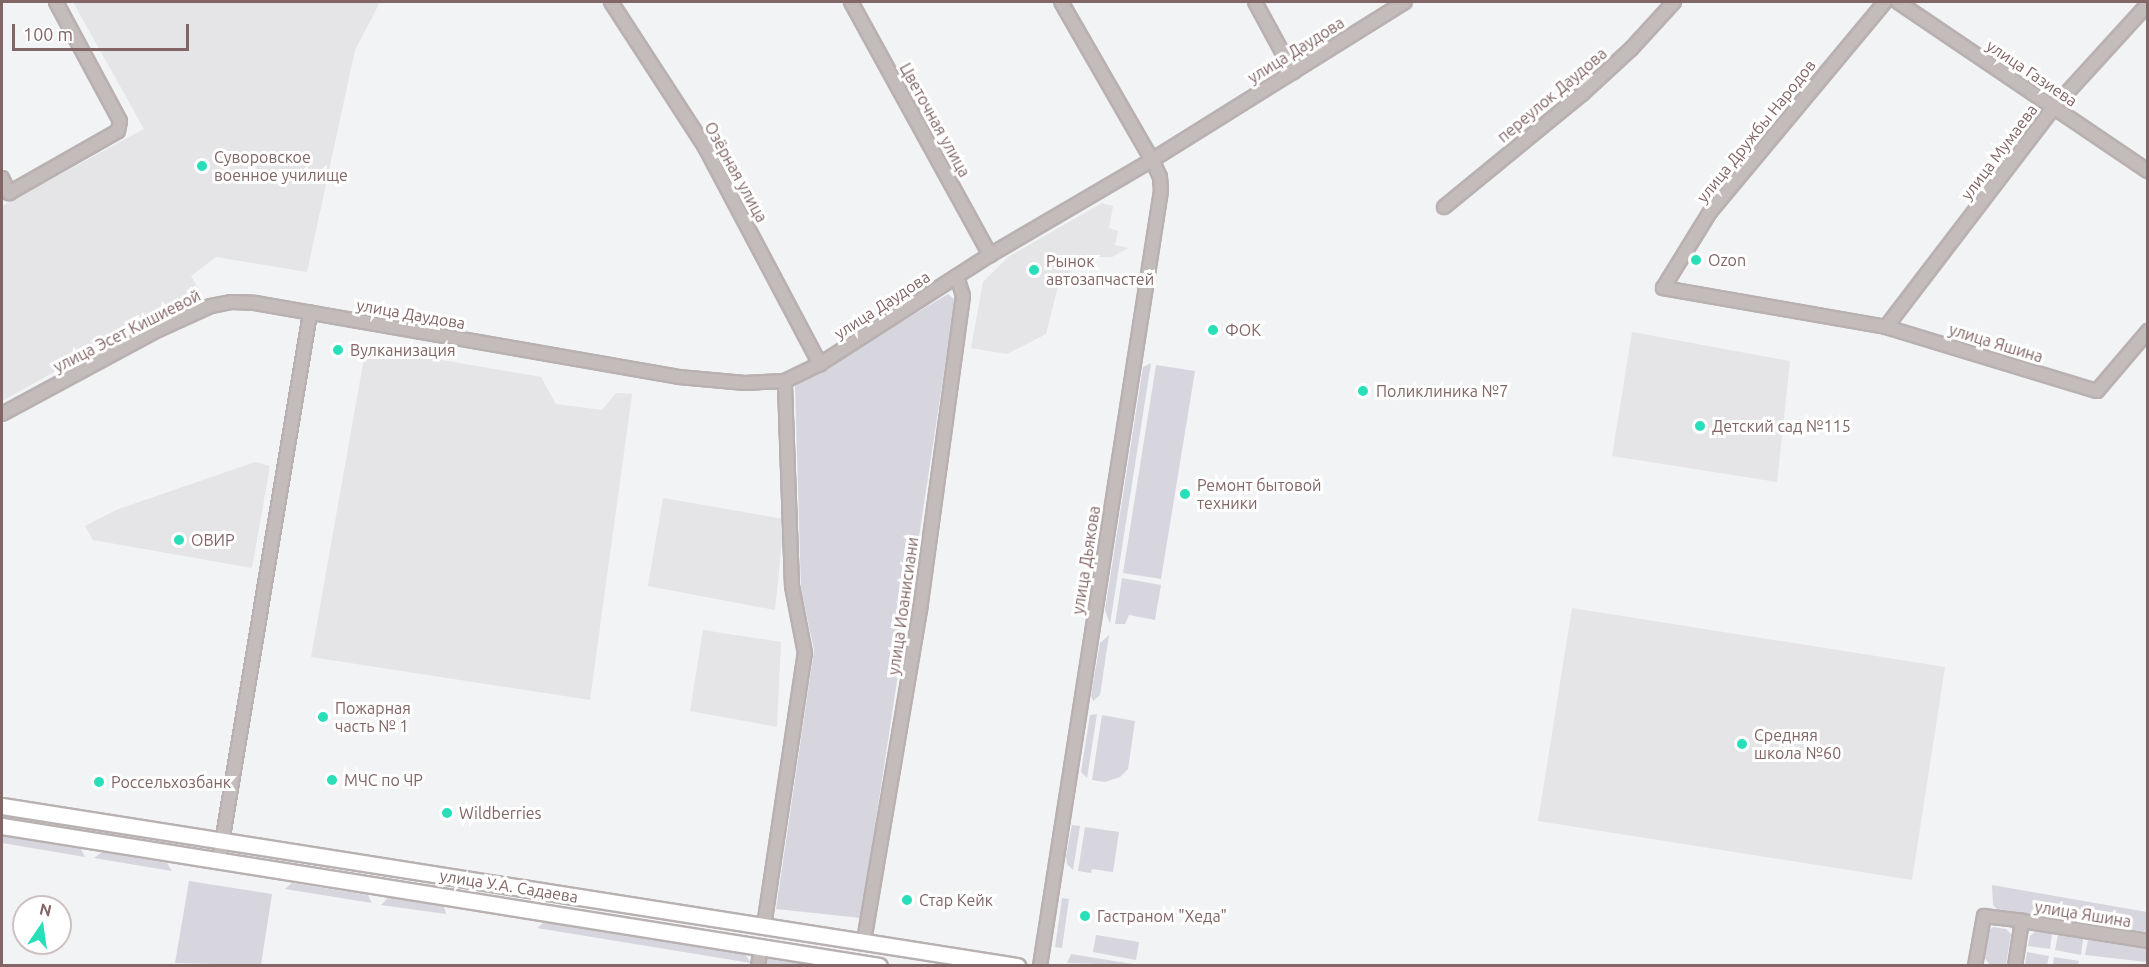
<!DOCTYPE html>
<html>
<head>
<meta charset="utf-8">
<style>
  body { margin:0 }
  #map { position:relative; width:2149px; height:967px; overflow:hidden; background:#f1f3f5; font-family:Ubuntu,sans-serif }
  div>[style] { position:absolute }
  .built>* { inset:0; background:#e5e4e6 }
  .green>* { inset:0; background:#d7d6df }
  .roads { filter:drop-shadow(2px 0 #b9b1b1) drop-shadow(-2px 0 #b9b1b1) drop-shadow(0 2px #b9b1b1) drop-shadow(0 -2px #b9b1b1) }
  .minor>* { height:12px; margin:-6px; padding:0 6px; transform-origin:6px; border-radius:6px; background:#c4bbbb }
  .major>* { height:15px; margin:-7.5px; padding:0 7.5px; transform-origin:7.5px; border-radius:7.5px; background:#fff }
  .dots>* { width:16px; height:16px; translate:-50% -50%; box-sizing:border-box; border:3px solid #fff; border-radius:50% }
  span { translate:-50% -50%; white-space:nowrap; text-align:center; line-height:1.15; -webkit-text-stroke:6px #fff; paint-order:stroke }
  .street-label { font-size:16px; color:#826565 }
  .poi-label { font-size:16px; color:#826565 }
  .left { translate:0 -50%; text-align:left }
  .frame { position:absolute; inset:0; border:3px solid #826565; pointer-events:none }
  .north { position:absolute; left:12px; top:895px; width:60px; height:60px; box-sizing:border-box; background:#fff; border:2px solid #cdc1c1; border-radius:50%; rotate:13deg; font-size:16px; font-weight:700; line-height:24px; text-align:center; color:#826565 }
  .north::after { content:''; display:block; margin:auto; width:21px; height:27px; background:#28dfb9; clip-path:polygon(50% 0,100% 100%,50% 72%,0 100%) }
  .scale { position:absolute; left:12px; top:24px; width:177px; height:27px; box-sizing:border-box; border:3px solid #826565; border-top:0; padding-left:8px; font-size:18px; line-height:21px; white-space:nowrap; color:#826565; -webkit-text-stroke:4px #fff; paint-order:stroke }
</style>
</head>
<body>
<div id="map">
  <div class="built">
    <div style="clip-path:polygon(73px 2px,378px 2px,379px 4px,355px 50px,307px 272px,216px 257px,191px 276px,200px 291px,2px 401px,2px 206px,144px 129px)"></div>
    <div style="clip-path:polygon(1102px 203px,1113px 206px,1109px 228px,1118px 231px,1115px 245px,1128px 248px,1112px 257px,1084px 257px,1058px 286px,1046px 334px,1007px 354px,971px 348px,983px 282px,1008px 257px)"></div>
    <div style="clip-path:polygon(1632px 332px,1790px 361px,1777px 482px,1612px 456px)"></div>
    <div style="clip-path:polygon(366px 347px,541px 377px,556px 404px,602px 410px,616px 393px,632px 394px,590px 700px,311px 657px)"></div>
    <div style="clip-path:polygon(255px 462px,270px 466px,252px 568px,93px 540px,85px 526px,116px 510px)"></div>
    <div style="clip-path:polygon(663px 498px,784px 519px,775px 610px,648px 586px)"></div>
    <div style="clip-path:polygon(1572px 608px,1945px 667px,1912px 880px,1538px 821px)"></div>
    <div style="clip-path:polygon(703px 630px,781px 642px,777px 727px,690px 711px)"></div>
  </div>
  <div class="green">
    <div style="clip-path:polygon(948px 294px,955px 300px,861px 918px,776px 909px,814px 650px,801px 589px,795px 386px)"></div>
    <div style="clip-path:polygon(1151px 363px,1110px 624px,1105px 610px,1143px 367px)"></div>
    <div style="clip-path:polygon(1156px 365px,1195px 371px,1161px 579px,1123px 573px)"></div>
    <div style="clip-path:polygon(1122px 578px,1161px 585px,1155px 620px,1129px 615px,1125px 624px,1115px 624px)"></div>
    <div style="clip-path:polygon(1109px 635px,1100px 695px,1093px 701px,1091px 695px,1100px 643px)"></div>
    <div style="clip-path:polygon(1097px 714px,1087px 778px,1081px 772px,1090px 715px)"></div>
    <div style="clip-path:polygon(1102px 715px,1135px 721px,1128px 769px,1120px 777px,1105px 782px,1092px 780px)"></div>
    <div style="clip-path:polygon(1072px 825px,1080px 826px,1073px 870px,1067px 864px,1066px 856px)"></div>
    <div style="clip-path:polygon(1085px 827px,1119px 832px,1113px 872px,1092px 869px,1091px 873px,1078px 871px)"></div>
    <div style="clip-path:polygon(2px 836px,81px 849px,85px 857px,2px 843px)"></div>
    <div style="clip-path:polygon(102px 852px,167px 863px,172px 871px,94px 858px)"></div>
    <div style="clip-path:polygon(189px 881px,272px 894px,261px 965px,175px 963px)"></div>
    <div style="clip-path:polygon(292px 883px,368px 895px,372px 903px,285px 889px)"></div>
    <div style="clip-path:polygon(1992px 885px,2147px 912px,2147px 932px,1997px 909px,1993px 905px)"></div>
    <div style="clip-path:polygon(389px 897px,444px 906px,446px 914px,381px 905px)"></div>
    <div style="clip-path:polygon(1062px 898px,1069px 899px,1062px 948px,1055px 947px)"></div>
    <div style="clip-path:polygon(545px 922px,745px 954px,751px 963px,537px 928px)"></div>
    <div style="clip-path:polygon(1993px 927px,2006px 929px,2011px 934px,2006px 965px,1990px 965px,1984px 957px,1989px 930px)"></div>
    <div style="clip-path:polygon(2036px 931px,2052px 934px,2050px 949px,2028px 946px,2030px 936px)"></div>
    <div style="clip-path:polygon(1096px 935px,1139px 942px,1136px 960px,1093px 952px)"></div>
    <div style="clip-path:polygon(2058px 935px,2083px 939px,2081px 955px,2055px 950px)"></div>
    <div style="clip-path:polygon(2088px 940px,2147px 949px,2147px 962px,2085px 955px)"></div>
    <div style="clip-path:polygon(2027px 952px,2049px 956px,2047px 965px,2025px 965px)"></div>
    <div style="clip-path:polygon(1071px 954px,1139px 965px,1067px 963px)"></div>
    <div style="clip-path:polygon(765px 956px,825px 965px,763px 966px)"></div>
    <div style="clip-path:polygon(2054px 957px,2079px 961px,2078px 965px,2053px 965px)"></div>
  </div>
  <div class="roads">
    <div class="minor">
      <div style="left:611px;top:2px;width:173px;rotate:57deg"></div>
      <div style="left:705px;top:147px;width:246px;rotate:62.1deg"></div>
      <div style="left:851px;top:2px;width:289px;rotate:61.2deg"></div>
      <div style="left:1255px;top:2px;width:80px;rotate:61.5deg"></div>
      <div style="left:1885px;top:2px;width:273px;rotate:129.8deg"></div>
      <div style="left:1710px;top:212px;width:89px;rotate:121.7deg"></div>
      <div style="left:1663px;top:288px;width:226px;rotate:9.9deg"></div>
      <div style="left:1886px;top:327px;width:220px;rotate:16.9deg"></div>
      <div style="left:2097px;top:391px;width:79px;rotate:-49.6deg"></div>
      <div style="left:1898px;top:2px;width:302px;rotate:34.1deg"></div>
      <div style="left:2px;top:178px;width:17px;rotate:65deg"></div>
      <div style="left:9px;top:193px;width:125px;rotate:-29.6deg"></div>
      <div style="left:118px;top:131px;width:10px;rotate:-79deg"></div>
      <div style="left:120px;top:121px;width:135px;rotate:-118.3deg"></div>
      <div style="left:1444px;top:207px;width:178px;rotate:-39.3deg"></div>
      <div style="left:1582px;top:94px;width:67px;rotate:-42.6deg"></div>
      <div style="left:1631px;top:49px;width:64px;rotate:-47.5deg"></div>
      <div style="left:1886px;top:327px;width:277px;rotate:-52.6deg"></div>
      <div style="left:2054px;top:107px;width:139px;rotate:-47.6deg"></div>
      <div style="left:2px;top:414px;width:177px;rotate:-28.3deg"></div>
      <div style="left:158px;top:330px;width:58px;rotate:-24.4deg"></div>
      <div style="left:211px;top:306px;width:20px;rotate:-11deg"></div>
      <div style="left:231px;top:302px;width:24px;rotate:2deg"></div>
      <div style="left:255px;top:303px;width:430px;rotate:9.9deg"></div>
      <div style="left:679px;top:377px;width:66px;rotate:5.2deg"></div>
      <div style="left:745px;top:383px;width:40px;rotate:-2.9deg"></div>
      <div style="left:785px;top:381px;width:39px;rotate:-26deg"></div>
      <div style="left:820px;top:364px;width:202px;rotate:-32.7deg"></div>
      <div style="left:990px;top:255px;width:188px;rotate:-30.4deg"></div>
      <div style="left:1152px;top:160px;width:298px;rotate:-32deg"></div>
      <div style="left:219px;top:861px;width:556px;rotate:-80.57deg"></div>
      <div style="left:764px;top:926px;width:276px;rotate:-81.5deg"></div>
      <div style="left:805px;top:653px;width:68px;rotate:-101deg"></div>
      <div style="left:792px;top:586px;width:205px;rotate:-92deg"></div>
      <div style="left:864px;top:941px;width:336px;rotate:-80.4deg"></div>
      <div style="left:920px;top:610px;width:317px;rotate:-82.2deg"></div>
      <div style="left:963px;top:296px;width:21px;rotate:-107deg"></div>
      <div style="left:758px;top:966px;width:19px;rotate:-81deg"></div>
      <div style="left:1040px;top:966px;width:784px;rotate:-81.13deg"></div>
      <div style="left:1161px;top:191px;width:14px;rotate:-94deg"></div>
      <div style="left:1160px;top:177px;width:19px;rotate:-115deg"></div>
      <div style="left:1152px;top:160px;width:182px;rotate:-119.9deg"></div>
      <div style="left:1975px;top:966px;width:51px;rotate:-79.8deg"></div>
      <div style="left:1984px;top:916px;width:38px;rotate:7deg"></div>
      <div style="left:2015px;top:966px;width:46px;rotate:-81.2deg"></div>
      <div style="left:2022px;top:921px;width:128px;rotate:9deg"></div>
    </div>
    <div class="major">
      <div style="left:2px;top:806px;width:1028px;rotate:8.96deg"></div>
      <div style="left:2px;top:826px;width:888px;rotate:9.07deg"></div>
    </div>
  </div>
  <div class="dots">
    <div style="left:202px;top:166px;background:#28dfb9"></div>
    <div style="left:1696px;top:260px;background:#28dfb9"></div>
    <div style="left:1034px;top:270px;background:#28dfb9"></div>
    <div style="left:1213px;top:330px;background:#28dfb9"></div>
    <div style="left:338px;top:350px;background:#28dfb9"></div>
    <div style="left:1363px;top:391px;background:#28dfb9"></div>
    <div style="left:1700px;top:426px;background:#28dfb9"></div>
    <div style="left:1185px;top:494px;background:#28dfb9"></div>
    <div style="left:179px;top:540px;background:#28dfb9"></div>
    <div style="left:323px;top:717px;background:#28dfb9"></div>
    <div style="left:1742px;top:744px;background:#28dfb9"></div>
    <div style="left:332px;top:780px;background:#28dfb9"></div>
    <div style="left:99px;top:782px;background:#28dfb9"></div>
    <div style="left:447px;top:813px;background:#28dfb9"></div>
    <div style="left:907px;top:900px;background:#28dfb9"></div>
    <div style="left:1085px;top:916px;background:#28dfb9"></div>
  </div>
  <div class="street-label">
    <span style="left:1296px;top:50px;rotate:-32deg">улица Даудова</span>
    <span style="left:2032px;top:73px;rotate:34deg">улица Газиева</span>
    <span style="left:1552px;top:95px;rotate:-40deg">переулок Даудова</span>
    <span style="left:935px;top:120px;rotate:61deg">Цветочная улица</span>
    <span style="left:1756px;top:131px;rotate:-51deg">улица Дружбы Народов</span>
    <span style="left:1999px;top:152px;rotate:-53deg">улица Мумаева</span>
    <span style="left:736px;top:172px;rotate:61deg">Озёрная улица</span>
    <span style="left:882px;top:305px;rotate:-33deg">улица Даудова</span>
    <span style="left:411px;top:314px;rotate:10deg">улица Даудова</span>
    <span style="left:127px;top:331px;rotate:-27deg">улица Эсет Кишиевой</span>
    <span style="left:1996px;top:343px;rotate:17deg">улица Яшина</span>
    <span style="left:1086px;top:560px;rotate:-81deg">улица Дьякова</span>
    <span style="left:903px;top:606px;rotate:-82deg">улица Иоанисиани</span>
    <span style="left:509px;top:886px;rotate:9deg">улица У.А. Садаева</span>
    <span style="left:2083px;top:914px;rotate:9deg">улица Яшина</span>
  </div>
  <div class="poi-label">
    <span class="left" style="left:214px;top:166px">Суворовское<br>военное училище</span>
    <span class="left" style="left:1708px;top:260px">Ozon</span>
    <span class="left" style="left:1046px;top:270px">Рынок<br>автозапчастей</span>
    <span class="left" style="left:1225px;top:330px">ФОК</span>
    <span class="left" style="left:350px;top:350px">Вулканизация</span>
    <span class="left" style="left:1376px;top:391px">Поликлиника №7</span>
    <span class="left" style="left:1712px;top:426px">Детский сад №115</span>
    <span class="left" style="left:1197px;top:494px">Ремонт бытовой<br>техники</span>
    <span class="left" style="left:191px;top:540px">ОВИР</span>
    <span class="left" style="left:335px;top:717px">Пожарная<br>часть № 1</span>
    <span class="left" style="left:1754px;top:744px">Средняя<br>школа №60</span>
    <span class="left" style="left:344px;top:780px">МЧС по ЧР</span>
    <span class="left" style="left:111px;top:782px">Россельхозбанк</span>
    <span class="left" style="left:459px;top:813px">Wildberries</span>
    <span class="left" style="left:919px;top:900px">Стар Кейк</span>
    <span class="left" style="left:1097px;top:916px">Гастраном "Хеда"</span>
  </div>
  <div class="frame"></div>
  <div class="north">N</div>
  <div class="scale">100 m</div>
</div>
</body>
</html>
